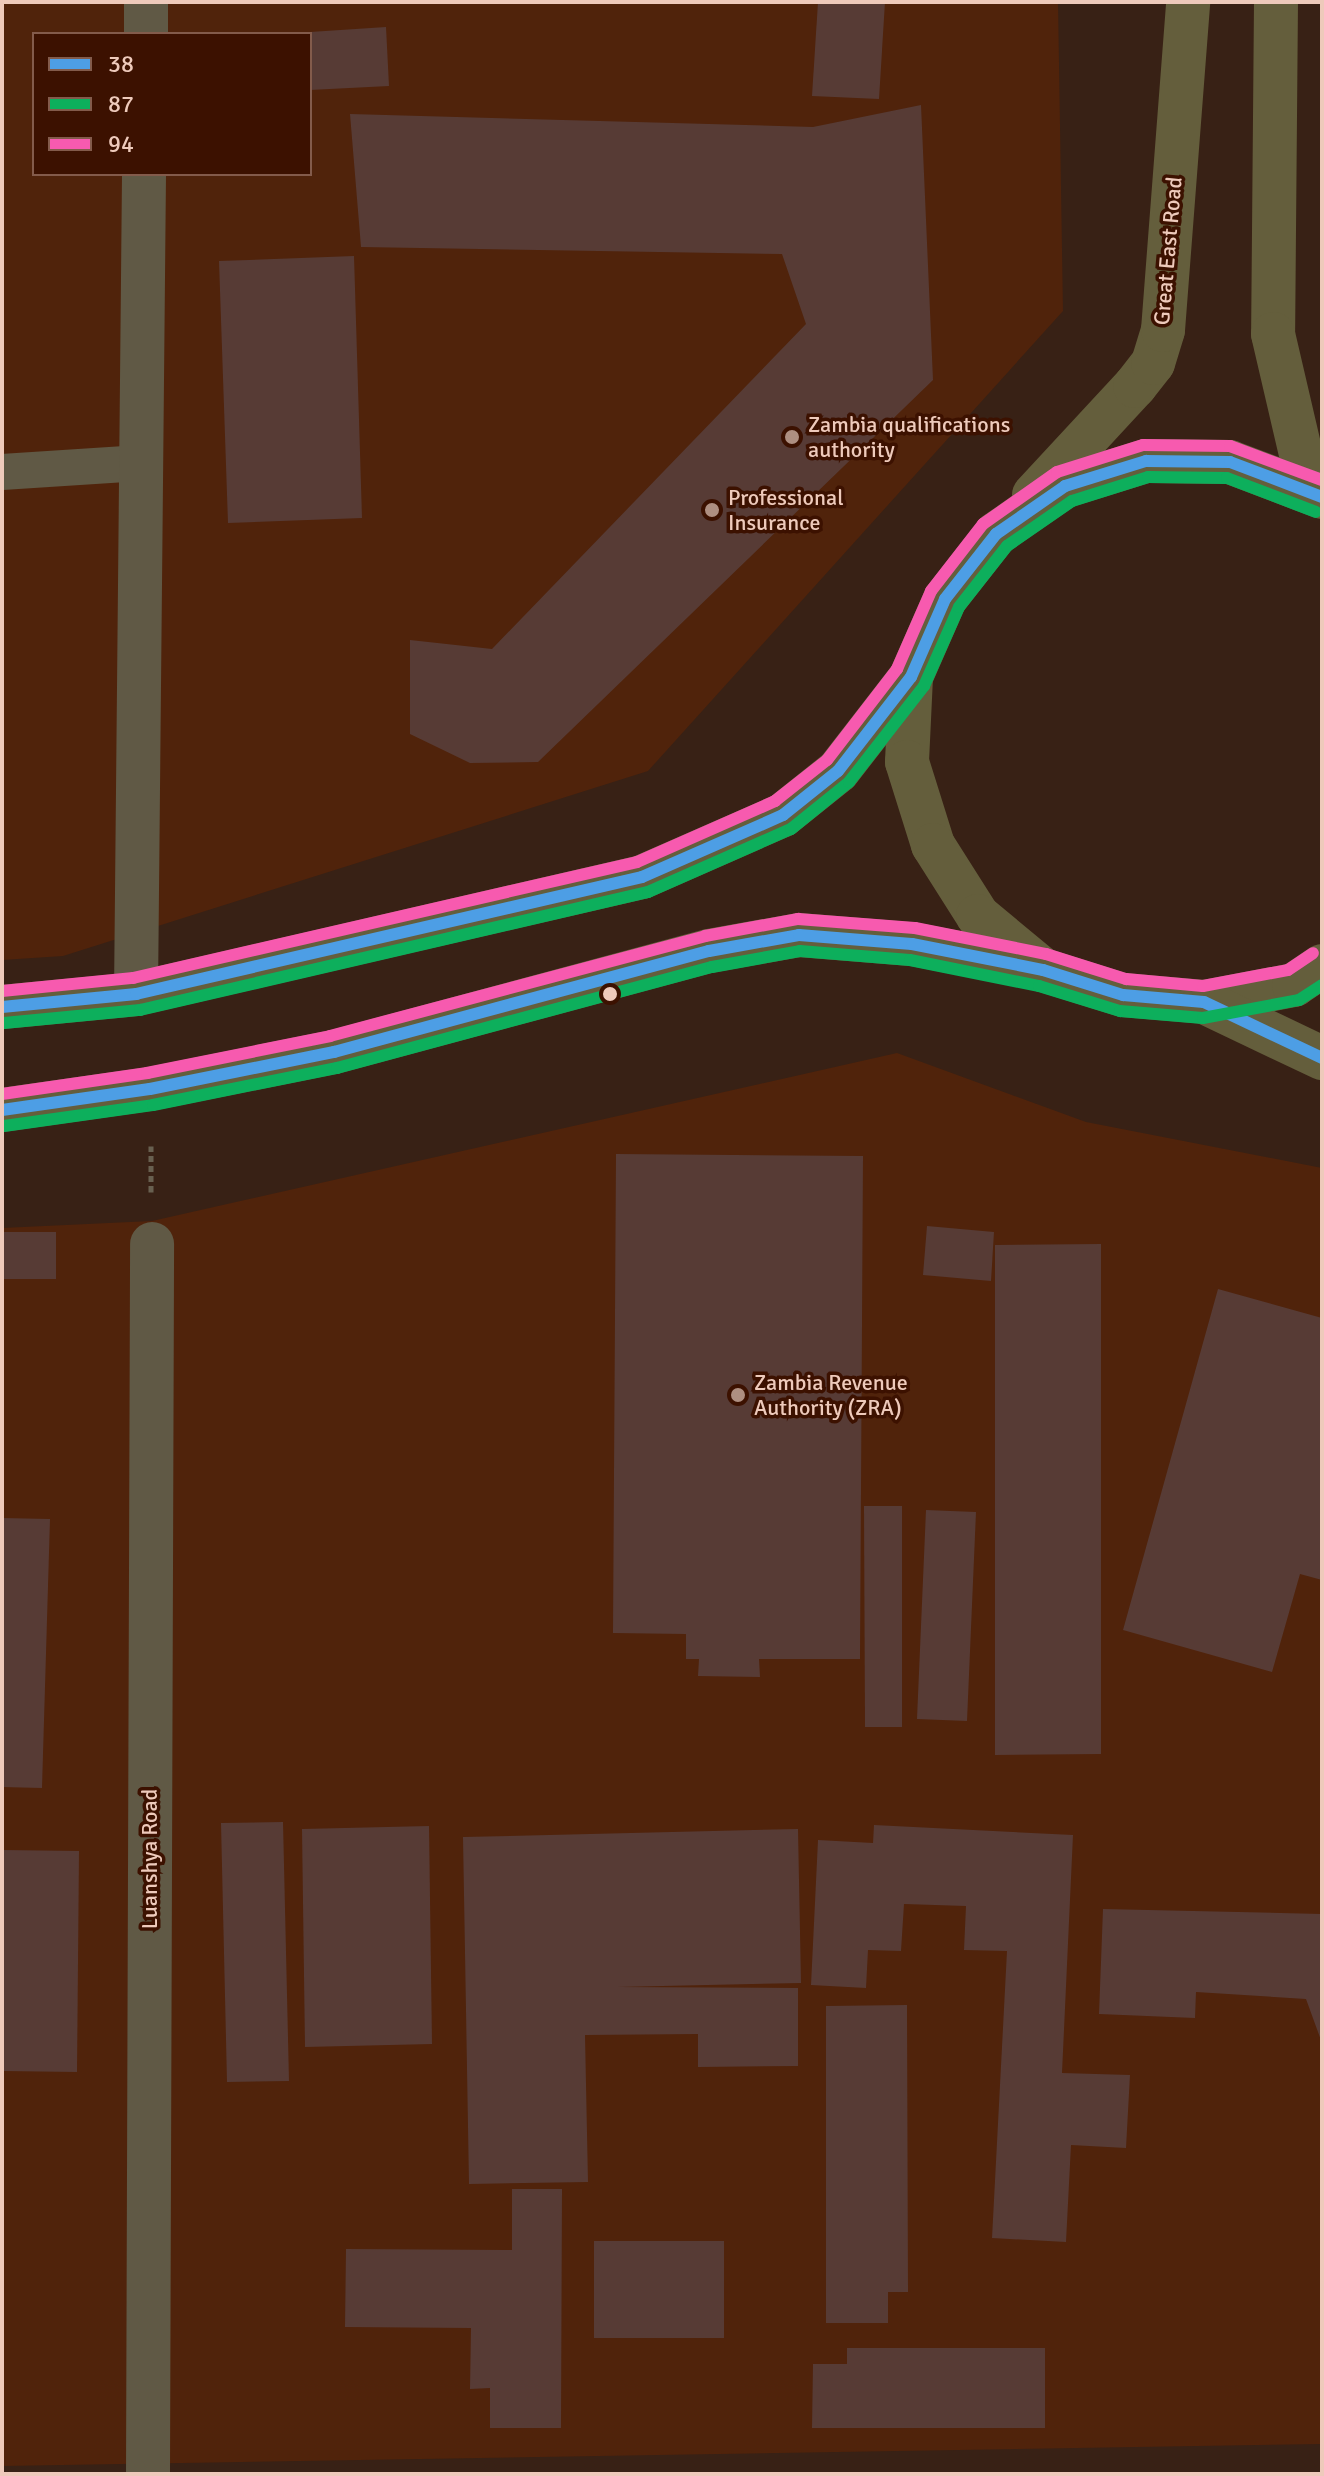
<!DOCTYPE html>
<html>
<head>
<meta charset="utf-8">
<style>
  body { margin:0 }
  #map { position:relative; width:1324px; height:2476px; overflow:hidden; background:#382115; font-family:Signika,sans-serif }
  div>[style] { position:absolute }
  .built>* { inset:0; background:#50230b }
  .building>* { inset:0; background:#573b35 }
  .path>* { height:5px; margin-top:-2.5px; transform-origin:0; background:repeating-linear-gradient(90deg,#686050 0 6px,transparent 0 10px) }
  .service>* { height:36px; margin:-18px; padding:0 18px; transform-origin:18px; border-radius:18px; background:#605945 }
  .minor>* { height:44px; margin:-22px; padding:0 22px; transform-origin:22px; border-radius:22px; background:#605945 }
  .primary>* { height:44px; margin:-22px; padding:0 22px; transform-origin:22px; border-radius:22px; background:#645e3c }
  .bus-1>* { height:12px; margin:-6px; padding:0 6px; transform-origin:6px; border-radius:6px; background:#4d9ee5 }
  .bus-2>* { height:12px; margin:-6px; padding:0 6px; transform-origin:6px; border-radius:6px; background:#0daf5c }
  .bus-3>* { height:12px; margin:-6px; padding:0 6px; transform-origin:6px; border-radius:6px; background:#f75aaf }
  .dots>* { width:22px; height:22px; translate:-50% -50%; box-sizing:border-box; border:4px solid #3c1100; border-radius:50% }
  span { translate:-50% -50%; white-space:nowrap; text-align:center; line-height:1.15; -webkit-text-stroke:7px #3c1100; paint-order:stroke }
  .street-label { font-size:22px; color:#eecabb }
  .poi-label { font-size:22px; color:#eecabb }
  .left { translate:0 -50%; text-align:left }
  .frame { position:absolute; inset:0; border:4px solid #eecabb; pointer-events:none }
  .legend { position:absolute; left:32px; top:32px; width:280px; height:144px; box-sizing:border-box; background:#3c1100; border:2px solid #835b4b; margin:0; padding:10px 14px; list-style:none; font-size:24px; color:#eecabb }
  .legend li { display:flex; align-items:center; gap:16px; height:40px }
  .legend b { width:40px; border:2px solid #835b4b }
</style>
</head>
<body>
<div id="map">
  <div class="built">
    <div style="clip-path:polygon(evenodd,2px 2px,1058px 2px,1063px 311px,648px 771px,63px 956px,2px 960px,2px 2px,34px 34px,310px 34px,310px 174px,34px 174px,34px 34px)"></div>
    <div style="clip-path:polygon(897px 1053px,1086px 1122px,1322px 1168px,1322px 2444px,2px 2466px,2px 1228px,152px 1221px)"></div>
  </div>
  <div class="building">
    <div style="clip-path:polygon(818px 2px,885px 2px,879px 99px,812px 96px)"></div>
    <div style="clip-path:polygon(386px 27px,389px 86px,310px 90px,310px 32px)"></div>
    <div style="clip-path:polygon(921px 105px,933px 380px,538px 762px,470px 763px,410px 734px,410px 640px,492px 649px,806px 324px,782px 254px,361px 247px,350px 114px,813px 127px)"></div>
    <div style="clip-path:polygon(354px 256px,362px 518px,228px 523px,219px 261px)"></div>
    <div style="clip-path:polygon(616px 1154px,863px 1156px,860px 1659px,759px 1659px,760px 1677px,698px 1676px,699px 1659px,686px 1659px,686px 1634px,613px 1633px)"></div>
    <div style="clip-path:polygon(927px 1226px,994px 1232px,991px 1281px,923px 1275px)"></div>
    <div style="clip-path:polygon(2px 1232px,56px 1232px,56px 1279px,2px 1279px)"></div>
    <div style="clip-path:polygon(1101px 1244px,1101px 1754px,995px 1755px,995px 1245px)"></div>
    <div style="clip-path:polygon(1218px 1289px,1322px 1318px,1322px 1580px,1300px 1574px,1272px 1672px,1123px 1630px)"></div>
    <div style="clip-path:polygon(864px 1506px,902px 1506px,902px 1727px,865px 1727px)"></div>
    <div style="clip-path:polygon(926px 1510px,976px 1512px,967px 1721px,917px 1719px)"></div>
    <div style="clip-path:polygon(2px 1518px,50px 1519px,42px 1788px,2px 1787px)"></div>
    <div style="clip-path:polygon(283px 1822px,289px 2081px,227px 2082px,221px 1823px)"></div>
    <div style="clip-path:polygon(874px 1825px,1073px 1835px,1062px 2073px,1130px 2075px,1126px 2148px,1071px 2145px,1066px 2242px,992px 2238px,1007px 1951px,964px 1950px,966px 1906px,904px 1904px,901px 1951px,868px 1950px,866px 1988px,811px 1985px,818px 1840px,873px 1843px)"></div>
    <div style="clip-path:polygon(429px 1826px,432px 2044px,305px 2047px,302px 1829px)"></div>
    <div style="clip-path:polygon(798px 1829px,801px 1983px,617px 1987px,798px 1988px,798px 2066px,698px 2067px,698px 2034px,585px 2035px,588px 2182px,469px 2184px,463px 1837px)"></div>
    <div style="clip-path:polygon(2px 1850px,79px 1851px,77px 2072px,2px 2071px)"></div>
    <div style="clip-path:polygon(1103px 1909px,1322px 1914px,1322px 2043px,1306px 1999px,1196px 1992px,1195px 2018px,1099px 2014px)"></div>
    <div style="clip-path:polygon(907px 2005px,908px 2292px,888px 2292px,888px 2323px,826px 2323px,826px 2006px)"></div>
    <div style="clip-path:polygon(512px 2189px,562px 2189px,561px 2428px,490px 2428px,490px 2388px,470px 2389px,471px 2328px,345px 2327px,346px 2249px,512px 2250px)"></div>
    <div style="clip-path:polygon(594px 2241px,724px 2241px,724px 2338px,594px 2338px)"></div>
    <div style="clip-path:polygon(847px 2348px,1045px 2348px,1045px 2428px,812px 2428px,813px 2364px,847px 2364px)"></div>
  </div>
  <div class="path">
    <div style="left:151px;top:1146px;width:46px;rotate:90deg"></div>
  </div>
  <div class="service">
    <div style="left:2px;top:472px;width:139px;rotate:-3.7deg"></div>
  </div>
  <div class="minor">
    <div style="left:146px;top:34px;width:32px;rotate:-90deg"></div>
    <div style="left:136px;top:994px;width:820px;rotate:-89.44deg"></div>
    <div style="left:148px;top:2474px;width:1230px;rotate:-89.81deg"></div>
  </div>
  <div class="primary">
    <div style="left:1276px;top:2px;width:332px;rotate:90.5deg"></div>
    <div style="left:1273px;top:334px;width:159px;rotate:76.9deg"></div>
    <div style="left:1034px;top:495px;width:149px;rotate:-47.2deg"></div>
    <div style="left:1135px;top:386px;width:29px;rotate:-52deg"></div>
    <div style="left:1153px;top:363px;width:34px;rotate:-73deg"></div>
    <div style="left:1163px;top:330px;width:329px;rotate:-85.6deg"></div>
    <div style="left:1322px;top:497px;width:98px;rotate:-159.2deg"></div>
    <div style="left:1230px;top:462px;width:84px;rotate:-179.3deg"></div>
    <div style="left:1146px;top:461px;width:85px;rotate:162.8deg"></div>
    <div style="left:1065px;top:486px;width:84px;rotate:145.2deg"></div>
    <div style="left:996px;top:534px;width:83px;rotate:128.1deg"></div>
    <div style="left:945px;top:599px;width:85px;rotate:113.6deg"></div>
    <div style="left:911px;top:677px;width:85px;rotate:92.7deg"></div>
    <div style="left:907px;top:762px;width:87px;rotate:72.6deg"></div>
    <div style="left:933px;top:845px;width:84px;rotate:57.6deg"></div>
    <div style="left:978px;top:916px;width:85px;rotate:39.7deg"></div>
    <div style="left:1043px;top:970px;width:84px;rotate:17.4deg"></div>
    <div style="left:1123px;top:995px;width:81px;rotate:4.9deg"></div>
    <div style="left:1204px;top:1002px;width:92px;rotate:-10.7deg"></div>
    <div style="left:1294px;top:985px;width:34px;rotate:-34deg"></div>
    <div style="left:1204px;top:1002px;width:131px;rotate:25.4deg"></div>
    <div style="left:2px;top:1007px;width:135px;rotate:-5.5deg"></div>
    <div style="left:136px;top:994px;width:519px;rotate:-13.02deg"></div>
    <div style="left:642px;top:877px;width:154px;rotate:-23.7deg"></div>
    <div style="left:783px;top:815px;width:70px;rotate:-38.7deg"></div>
    <div style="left:838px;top:771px;width:119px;rotate:-52.2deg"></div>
    <div style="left:2px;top:1110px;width:149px;rotate:-8.1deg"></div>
    <div style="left:150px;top:1089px;width:188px;rotate:-11.4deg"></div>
    <div style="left:334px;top:1052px;width:388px;rotate:-15.1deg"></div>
    <div style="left:709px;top:951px;width:91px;rotate:-10.1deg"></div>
    <div style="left:799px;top:935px;width:113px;rotate:4.6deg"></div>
    <div style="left:912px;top:944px;width:127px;rotate:10.9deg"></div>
  </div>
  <div class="bus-1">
    <div style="left:2px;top:1007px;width:135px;rotate:-5.5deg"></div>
    <div style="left:136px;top:994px;width:519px;rotate:-13.02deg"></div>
    <div style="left:642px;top:877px;width:154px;rotate:-23.7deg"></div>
    <div style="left:783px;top:815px;width:70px;rotate:-38.7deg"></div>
    <div style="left:838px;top:771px;width:119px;rotate:-52.2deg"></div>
    <div style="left:911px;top:677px;width:85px;rotate:-66.4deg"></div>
    <div style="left:945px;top:599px;width:83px;rotate:-51.9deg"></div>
    <div style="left:996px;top:534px;width:84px;rotate:-34.8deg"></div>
    <div style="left:1065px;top:486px;width:85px;rotate:-17.2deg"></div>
    <div style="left:1146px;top:461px;width:84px;rotate:0.7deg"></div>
    <div style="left:1230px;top:462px;width:98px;rotate:20.8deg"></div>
    <div style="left:2px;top:1110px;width:149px;rotate:-8.1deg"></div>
    <div style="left:150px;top:1089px;width:188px;rotate:-11.4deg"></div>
    <div style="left:334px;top:1052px;width:388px;rotate:-15.1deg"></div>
    <div style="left:709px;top:951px;width:91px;rotate:-10.1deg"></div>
    <div style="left:799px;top:935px;width:113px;rotate:4.6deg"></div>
    <div style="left:912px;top:944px;width:134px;rotate:11.2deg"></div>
    <div style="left:1043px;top:970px;width:84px;rotate:17.4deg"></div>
    <div style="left:1123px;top:995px;width:81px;rotate:4.9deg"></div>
    <div style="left:1204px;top:1002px;width:131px;rotate:25.4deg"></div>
  </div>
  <div class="bus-2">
    <div style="left:4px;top:1023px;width:137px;rotate:-5.5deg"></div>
    <div style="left:140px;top:1010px;width:522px;rotate:-13.08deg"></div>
    <div style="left:648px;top:892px;width:156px;rotate:-23.8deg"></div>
    <div style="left:791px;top:829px;width:75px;rotate:-39deg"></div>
    <div style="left:849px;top:782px;width:122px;rotate:-52deg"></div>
    <div style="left:924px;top:686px;width:86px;rotate:-66.1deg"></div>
    <div style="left:959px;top:607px;width:78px;rotate:-51.8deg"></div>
    <div style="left:1007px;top:546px;width:79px;rotate:-34.7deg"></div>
    <div style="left:1072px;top:501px;width:80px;rotate:-17.5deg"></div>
    <div style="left:1148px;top:477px;width:79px;rotate:0.7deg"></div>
    <div style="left:1227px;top:478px;width:95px;rotate:20.9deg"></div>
    <div style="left:4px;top:1126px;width:150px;rotate:-8deg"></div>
    <div style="left:153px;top:1105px;width:188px;rotate:-11.4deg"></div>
    <div style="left:337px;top:1068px;width:388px;rotate:-15.1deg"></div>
    <div style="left:712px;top:967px;width:89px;rotate:-10.3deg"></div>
    <div style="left:800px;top:951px;width:110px;rotate:4.7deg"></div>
    <div style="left:910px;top:960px;width:132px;rotate:11.4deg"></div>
    <div style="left:1039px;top:986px;width:85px;rotate:17.2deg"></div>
    <div style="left:1120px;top:1011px;width:83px;rotate:4.8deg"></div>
    <div style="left:1203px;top:1018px;width:98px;rotate:-10.6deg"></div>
    <div style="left:1299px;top:1000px;width:27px;rotate:-33deg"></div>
  </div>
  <div class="bus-3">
    <div style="left:2px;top:991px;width:132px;rotate:-5.7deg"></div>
    <div style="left:133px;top:978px;width:517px;rotate:-12.96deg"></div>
    <div style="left:637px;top:862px;width:151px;rotate:-23.8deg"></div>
    <div style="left:775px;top:801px;width:66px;rotate:-38.3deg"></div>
    <div style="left:827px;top:760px;width:115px;rotate:-52.4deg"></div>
    <div style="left:897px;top:669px;width:85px;rotate:-66.4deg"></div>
    <div style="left:931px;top:591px;width:85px;rotate:-52.2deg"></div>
    <div style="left:983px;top:524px;width:90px;rotate:-35.1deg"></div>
    <div style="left:1057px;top:472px;width:90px;rotate:-17.4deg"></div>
    <div style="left:1143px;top:445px;width:87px;rotate:0.7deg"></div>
    <div style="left:1230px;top:446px;width:98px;rotate:20.3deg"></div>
    <div style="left:2px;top:1094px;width:147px;rotate:-8.2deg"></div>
    <div style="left:147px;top:1073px;width:187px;rotate:-11.4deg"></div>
    <div style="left:330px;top:1036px;width:388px;rotate:-14.9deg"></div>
    <div style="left:705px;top:936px;width:95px;rotate:-10.4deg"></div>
    <div style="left:798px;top:919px;width:117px;rotate:4.4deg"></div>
    <div style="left:915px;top:928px;width:134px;rotate:11.2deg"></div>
    <div style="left:1046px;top:954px;width:84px;rotate:17.4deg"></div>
    <div style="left:1126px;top:979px;width:77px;rotate:5.2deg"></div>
    <div style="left:1203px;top:986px;width:86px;rotate:-10.7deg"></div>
    <div style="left:1288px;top:970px;width:30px;rotate:-34deg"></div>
  </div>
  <div class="dots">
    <div style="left:792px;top:437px;background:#ae8f81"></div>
    <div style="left:712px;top:510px;background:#ae8f81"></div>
    <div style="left:610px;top:994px;background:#eecabb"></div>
    <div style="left:738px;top:1395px;background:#ae8f81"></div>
  </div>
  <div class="street-label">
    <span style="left:1168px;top:251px;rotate:-85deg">Great East Road</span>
    <span style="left:150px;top:1859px;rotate:-90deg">Luanshya Road</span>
  </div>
  <div class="poi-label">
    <span class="left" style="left:808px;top:437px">Zambia qualifications<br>authority</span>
    <span class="left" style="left:728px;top:510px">Professional<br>Insurance</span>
    <span class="left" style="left:754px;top:1395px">Zambia Revenue<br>Authority (ZRA)</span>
  </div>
  <div class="frame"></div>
  <ul class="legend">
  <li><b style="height:10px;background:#4d9ee5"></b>38</li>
  <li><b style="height:10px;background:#0daf5c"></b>87</li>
  <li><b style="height:10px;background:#f75aaf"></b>94</li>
  </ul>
</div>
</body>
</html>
